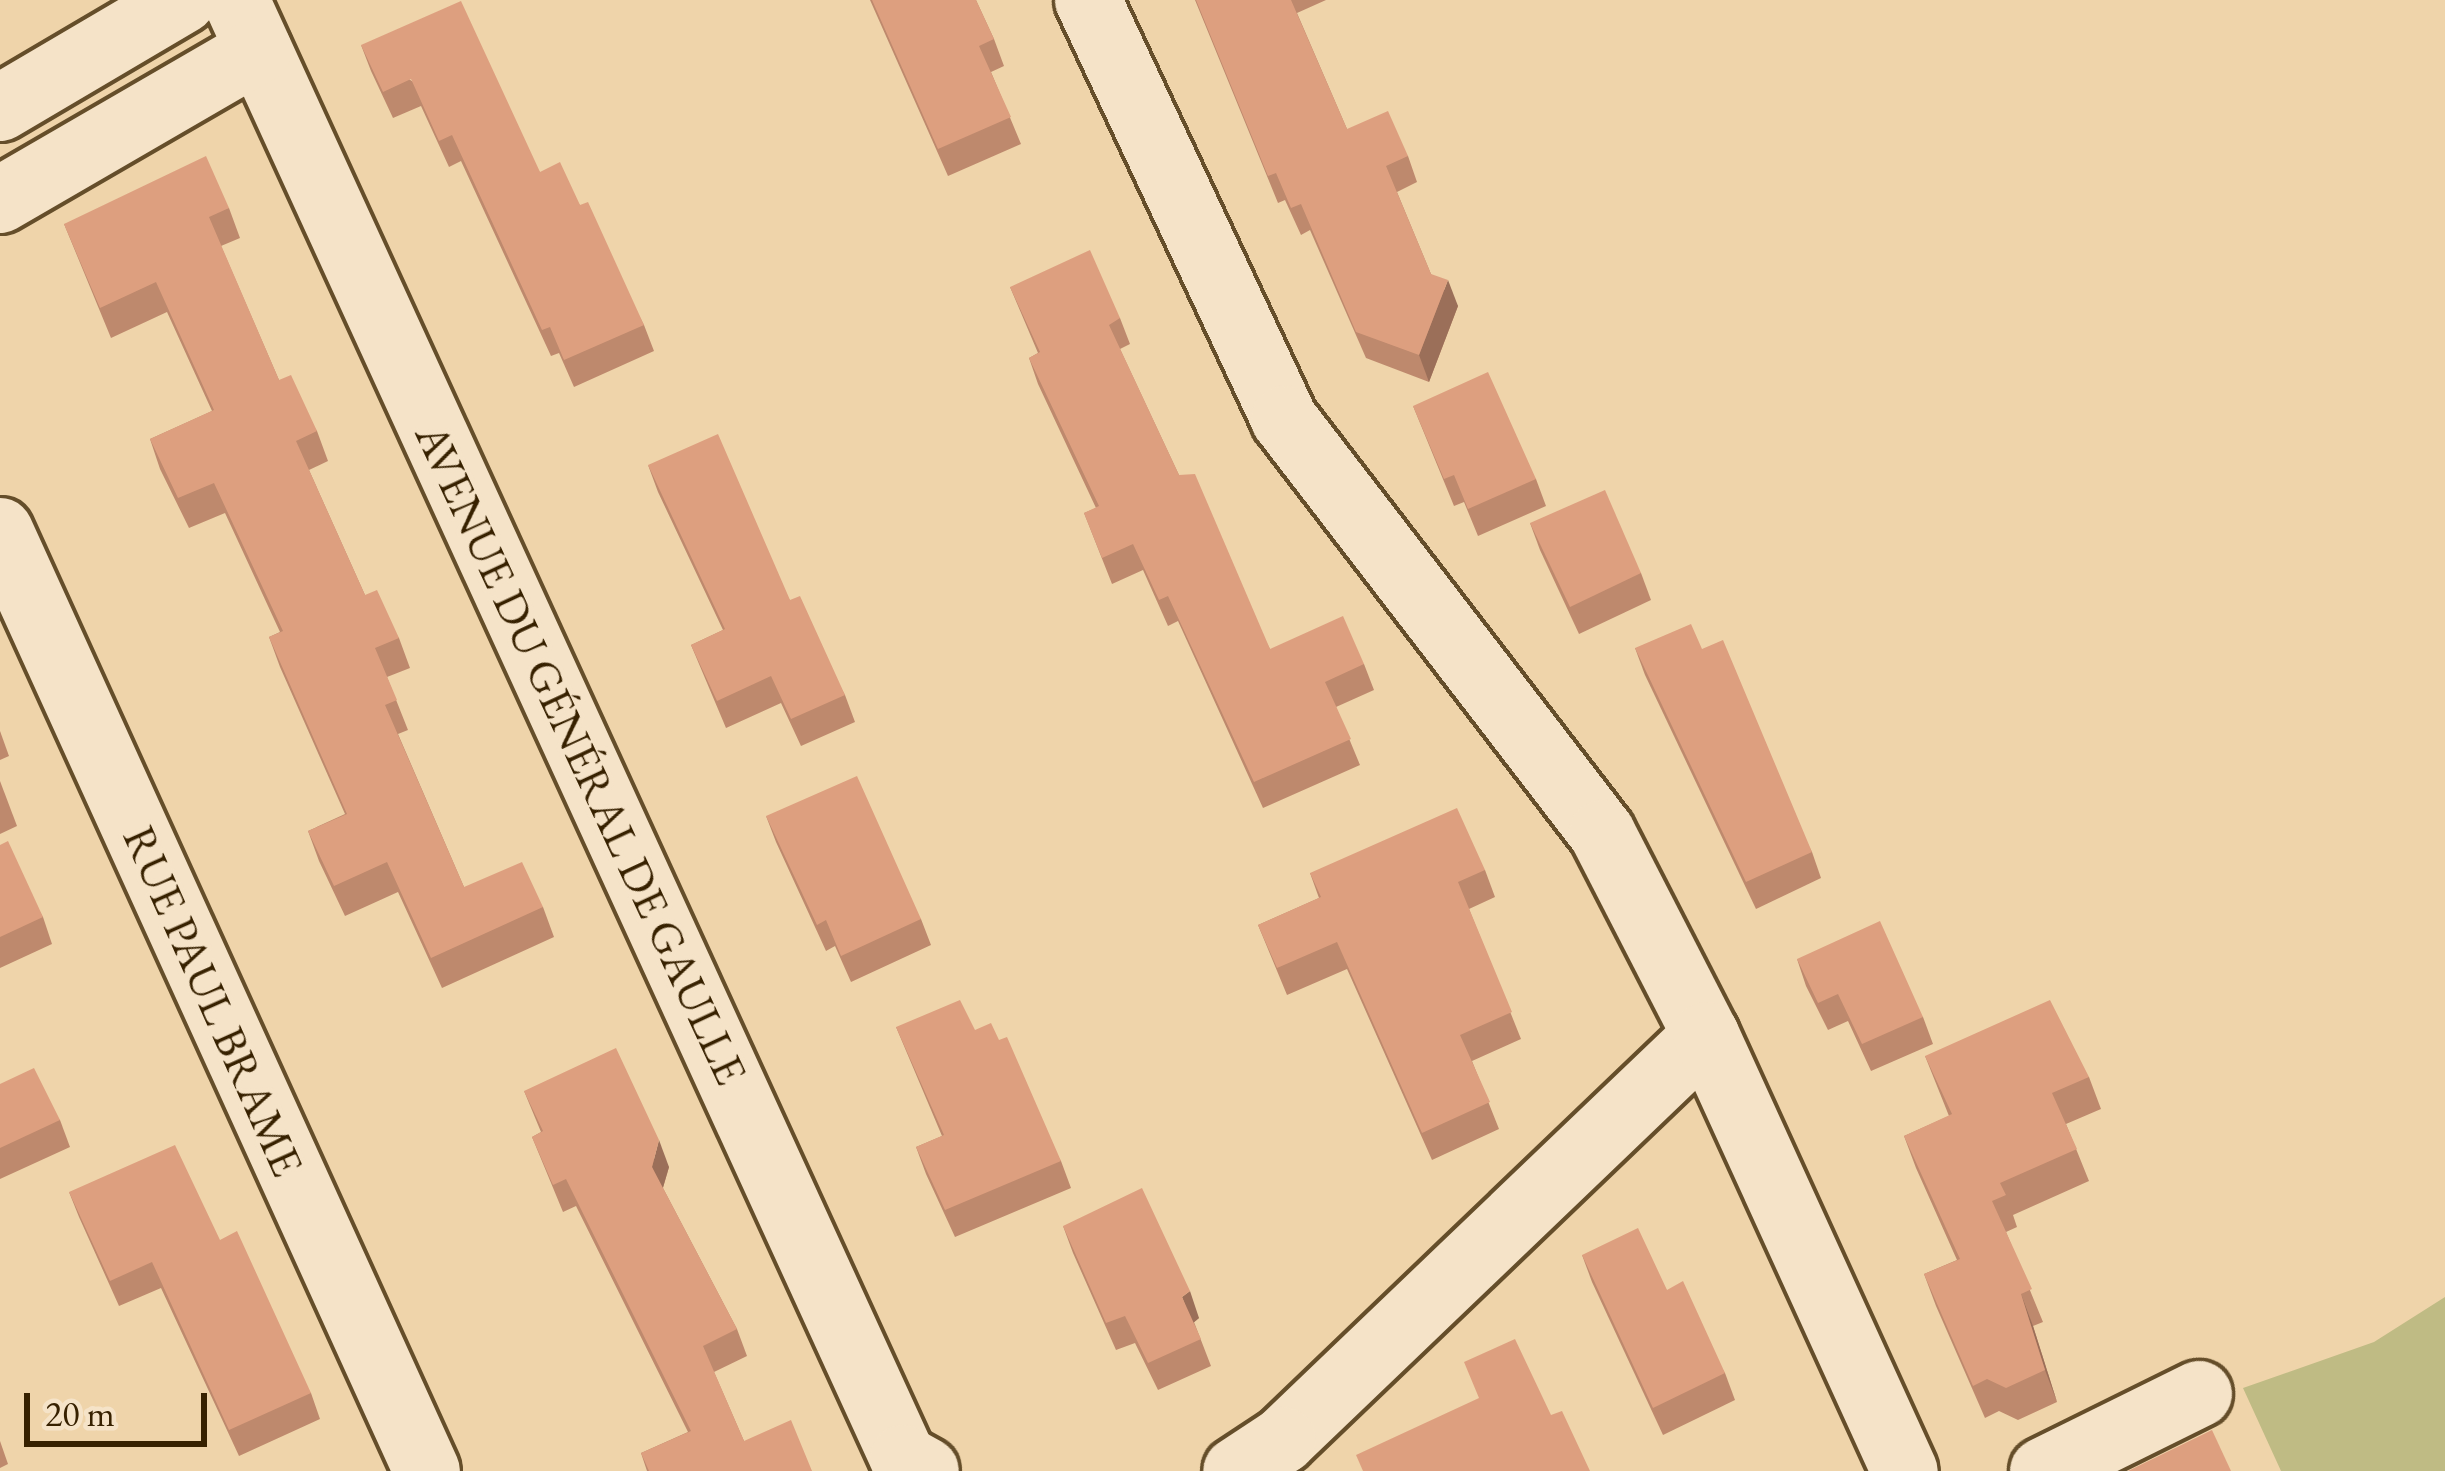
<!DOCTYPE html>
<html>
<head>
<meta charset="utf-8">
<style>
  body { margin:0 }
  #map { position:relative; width:2445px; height:1471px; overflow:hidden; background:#efd4aa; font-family:"EB Garamond",serif }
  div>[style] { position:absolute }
  .green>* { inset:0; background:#bfbb84 }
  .roads { filter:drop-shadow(3px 0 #654e2a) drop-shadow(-3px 0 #654e2a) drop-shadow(0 3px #654e2a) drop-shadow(0 -3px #654e2a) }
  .minor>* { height:66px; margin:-33px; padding:0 33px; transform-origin:33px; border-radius:33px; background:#f5e3c8 }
  .wall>* { inset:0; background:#be896d }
  .shaded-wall>* { inset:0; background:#9b6f59 }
  .building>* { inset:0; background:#dd9f7f }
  span { translate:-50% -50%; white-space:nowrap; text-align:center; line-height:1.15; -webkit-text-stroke:9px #f5e3c8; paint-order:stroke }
  .street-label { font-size:45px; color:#372100 }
  .scale { position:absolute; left:24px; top:1393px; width:183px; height:54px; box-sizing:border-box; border:6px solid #372100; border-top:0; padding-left:15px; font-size:36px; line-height:42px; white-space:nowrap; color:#372100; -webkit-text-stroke:9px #f5e3c8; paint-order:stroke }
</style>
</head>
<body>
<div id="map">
  <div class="green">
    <div style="clip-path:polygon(2445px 1297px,2445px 1471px,2281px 1471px,2243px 1388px,2374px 1342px)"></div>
  </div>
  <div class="roads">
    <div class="minor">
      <div style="left:236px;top:0;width:1603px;rotate:65.42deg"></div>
      <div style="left:903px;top:1458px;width:26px;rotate:29deg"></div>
      <div style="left:1088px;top:0;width:463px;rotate:64.9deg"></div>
      <div style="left:1284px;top:419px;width:522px;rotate:52.47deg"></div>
      <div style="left:1602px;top:833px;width:227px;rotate:62.8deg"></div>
      <div style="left:1706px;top:1035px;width:586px;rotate:136.25deg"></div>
      <div style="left:1283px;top:1440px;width:56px;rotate:146.6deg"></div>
      <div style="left:0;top:108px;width:212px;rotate:-30.5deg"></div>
      <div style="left:0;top:200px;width:299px;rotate:-30.1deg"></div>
      <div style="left:0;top:531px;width:1032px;rotate:65.57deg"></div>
      <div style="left:1706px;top:1035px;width:479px;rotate:65.5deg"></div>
      <div style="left:2043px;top:1471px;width:174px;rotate:-26.3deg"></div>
    </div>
  </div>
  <div class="wall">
    <div style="clip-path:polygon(870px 0,976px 0,994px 39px,1004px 66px,991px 72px,1021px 144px,948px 176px)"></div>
    <div style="clip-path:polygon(1195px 0,1326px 0,1297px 13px,1347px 129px,1408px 156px,1417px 182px,1397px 192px,1431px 274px,1458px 306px,1429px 382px,1366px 358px,1310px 230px,1301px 235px,1285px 200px,1278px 203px)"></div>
    <div style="clip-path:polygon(361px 45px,540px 172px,580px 205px,644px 325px,654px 351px,574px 387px,559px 353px,551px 356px,461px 161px,449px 167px,421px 106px,393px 118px,371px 71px)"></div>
    <div style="clip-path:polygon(229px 208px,240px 238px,221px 246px,279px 380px,317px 431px,328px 461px,309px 470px,365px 595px,399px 638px,410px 668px,387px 677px,408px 730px,398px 734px,464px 887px,543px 907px,554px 937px,442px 988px,398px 892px,345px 916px,319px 861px,308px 831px,345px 814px,280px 667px,269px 637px,280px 632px,225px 513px,189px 528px,160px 469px,150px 439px,212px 411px,167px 312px,111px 338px,64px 224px)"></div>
    <div style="clip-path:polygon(1010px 287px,1120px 318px,1130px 344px,1120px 349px,1179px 475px,1270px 649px,1364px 664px,1374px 690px,1336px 707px,1360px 765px,1263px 808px,1178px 621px,1168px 626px,1143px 570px,1112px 584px,1084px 513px,1096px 508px,1038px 384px,1029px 358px,1038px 353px)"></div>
    <div style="clip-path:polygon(1413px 406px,1536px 479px,1546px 506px,1478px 536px,1464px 502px,1454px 506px)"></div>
    <div style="clip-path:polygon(648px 465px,790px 600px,845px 695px,855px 722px,801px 746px,781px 703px,726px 728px,691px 645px,723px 630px,658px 492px)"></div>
    <div style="clip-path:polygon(1530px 523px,1641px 573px,1651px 600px,1579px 634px,1540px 550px)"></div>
    <div style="clip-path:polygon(1635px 648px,1702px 649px,1812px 852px,1821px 878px,1756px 909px,1645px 675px)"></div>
    <div style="clip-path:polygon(0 731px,9px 756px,0 760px)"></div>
    <div style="clip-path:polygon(0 781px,17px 826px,0 834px)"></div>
    <div style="clip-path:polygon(766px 816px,921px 919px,931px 945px,851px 982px,835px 946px,826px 951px,776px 842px)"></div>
    <div style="clip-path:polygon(0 845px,43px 917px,52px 944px,0 968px)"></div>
    <div style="clip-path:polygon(1485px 870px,1495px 897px,1469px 909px,1521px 1039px,1472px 1061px,1499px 1129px,1432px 1160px,1347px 969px,1287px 995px,1258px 925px,1319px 898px,1310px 873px)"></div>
    <div style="clip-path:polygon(1797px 959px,1923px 1017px,1933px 1044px,1871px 1071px,1848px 1021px,1828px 1030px,1806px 986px)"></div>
    <div style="clip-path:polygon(896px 1027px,975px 1030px,1061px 1161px,1071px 1188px,955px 1237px,926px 1174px,916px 1147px,942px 1136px)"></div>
    <div style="clip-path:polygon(1925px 1056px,2089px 1077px,2101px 1109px,2066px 1124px,2089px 1181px,2013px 1215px,2017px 1227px,2006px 1232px,2043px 1322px,2033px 1326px,2057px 1402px,2018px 1420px,1999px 1411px,1985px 1418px,1936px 1306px,1924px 1274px,1957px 1260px,1916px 1168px,1904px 1136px,1949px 1116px)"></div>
    <div style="clip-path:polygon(0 1084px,60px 1120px,70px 1147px,0 1179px)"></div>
    <div style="clip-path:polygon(524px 1091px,669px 1167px,663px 1188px,737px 1329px,747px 1356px,714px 1372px,744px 1441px,812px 1471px,647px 1471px,641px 1453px,688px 1432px,576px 1206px,563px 1212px,532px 1137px,541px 1132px)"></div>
    <div style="clip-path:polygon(69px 1192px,311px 1393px,320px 1419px,239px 1456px,161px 1288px,119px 1306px,79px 1217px)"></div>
    <div style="clip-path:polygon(1063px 1226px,1199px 1318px,1194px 1322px,1211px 1366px,1158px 1390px,1135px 1343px,1116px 1350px,1073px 1253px)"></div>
    <div style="clip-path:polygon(1582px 1255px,1667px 1290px,1725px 1373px,1735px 1400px,1663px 1435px,1592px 1282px)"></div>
    <div style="clip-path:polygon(0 1441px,8px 1464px,0 1468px)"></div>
  </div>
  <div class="shaded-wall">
    <div style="clip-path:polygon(1448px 280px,1458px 306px,1429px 382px,1419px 355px)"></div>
    <div style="clip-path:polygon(659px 1140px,669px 1167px,661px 1194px,652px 1167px)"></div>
    <div style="clip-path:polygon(1190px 1291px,1199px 1318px,1192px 1324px,1182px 1297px)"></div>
    <div style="clip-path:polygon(2021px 1294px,2033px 1326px,2057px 1402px,2045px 1370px)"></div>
  </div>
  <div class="building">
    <div style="clip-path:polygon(872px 0,976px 0,994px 39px,979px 46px,1011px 117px,938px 149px)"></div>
    <div style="clip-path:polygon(1196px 0,1291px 0,1347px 129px,1388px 111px,1408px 156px,1386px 166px,1431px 274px,1448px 280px,1419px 355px,1356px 332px,1301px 204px,1291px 208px,1276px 173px,1268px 176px)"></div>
    <div style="clip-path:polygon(461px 1px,540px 172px,560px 162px,580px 205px,588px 202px,644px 325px,564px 360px,550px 327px,542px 330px,452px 135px,439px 141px,411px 79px,383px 92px,361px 45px)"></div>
    <div style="clip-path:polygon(206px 156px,229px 208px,209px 217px,279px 380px,291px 375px,317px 431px,296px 441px,365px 595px,377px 590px,399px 638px,375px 648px,397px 700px,385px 705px,464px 887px,522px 862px,543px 907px,431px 958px,387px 862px,334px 886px,308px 831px,347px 814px,269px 637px,283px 631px,214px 483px,178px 498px,150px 439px,214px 410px,156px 282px,100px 308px,64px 224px)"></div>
    <div style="clip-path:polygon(1090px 250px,1120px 318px,1109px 325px,1179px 475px,1195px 474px,1270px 649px,1343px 616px,1364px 664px,1325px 682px,1351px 739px,1254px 782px,1168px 596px,1159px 600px,1133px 544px,1102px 558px,1084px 513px,1099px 506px,1029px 358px,1040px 352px,1010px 287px)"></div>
    <div style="clip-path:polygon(1488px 372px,1536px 479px,1468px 509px,1454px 475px,1444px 479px,1413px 406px)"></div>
    <div style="clip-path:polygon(718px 434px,790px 600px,800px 596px,845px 695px,791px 719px,771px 676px,717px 701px,691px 645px,725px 629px,648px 465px)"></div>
    <div style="clip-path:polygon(1605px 490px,1641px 573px,1570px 607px,1530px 523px)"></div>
    <div style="clip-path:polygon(1691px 624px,1702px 649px,1723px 640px,1812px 852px,1746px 882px,1635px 648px)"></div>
    <div style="clip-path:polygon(857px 776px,921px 919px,841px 956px,826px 920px,817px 925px,766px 816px)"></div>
    <div style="clip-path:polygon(1457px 808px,1485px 870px,1458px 882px,1512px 1012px,1460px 1035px,1490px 1102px,1422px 1133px,1337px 942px,1277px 968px,1258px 925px,1321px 897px,1310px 873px)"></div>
    <div style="clip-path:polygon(8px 841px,43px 917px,0 937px,0 845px)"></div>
    <div style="clip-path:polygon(1880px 921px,1923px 1017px,1862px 1044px,1838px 994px,1818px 1003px,1797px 959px)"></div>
    <div style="clip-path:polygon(960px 1000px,975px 1030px,991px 1023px,999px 1040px,1007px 1037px,1061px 1161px,945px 1210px,916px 1147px,944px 1135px,896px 1027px)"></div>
    <div style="clip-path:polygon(2050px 1000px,2089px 1077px,2052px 1093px,2077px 1149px,2000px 1183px,2006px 1195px,1992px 1201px,2032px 1289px,2021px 1294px,2045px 1370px,2006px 1388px,1987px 1379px,1973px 1386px,1924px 1274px,1960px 1259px,1904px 1136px,1952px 1114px,1925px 1056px)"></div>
    <div style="clip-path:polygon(616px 1048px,659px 1140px,652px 1167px,737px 1329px,703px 1346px,744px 1441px,791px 1420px,812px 1471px,649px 1471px,641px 1453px,691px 1431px,566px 1179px,553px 1185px,532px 1137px,543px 1131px,524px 1091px)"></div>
    <div style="clip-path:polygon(34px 1068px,60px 1120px,0 1148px,0 1084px)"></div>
    <div style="clip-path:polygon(175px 1145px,220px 1240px,237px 1231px,311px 1393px,229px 1430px,152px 1262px,110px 1281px,69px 1192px)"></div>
    <div style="clip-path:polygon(1142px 1188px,1190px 1291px,1182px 1297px,1201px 1339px,1148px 1363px,1125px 1316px,1106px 1323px,1063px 1226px)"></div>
    <div style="clip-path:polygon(1638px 1228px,1667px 1290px,1683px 1281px,1725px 1373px,1653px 1408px,1582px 1255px)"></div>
    <div style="clip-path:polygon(1515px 1339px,1551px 1415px,1562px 1411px,1590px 1471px,1363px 1471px,1356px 1455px,1479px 1398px,1464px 1362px)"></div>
    <div style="clip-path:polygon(2212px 1430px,2231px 1471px,2128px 1471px)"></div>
  </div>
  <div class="street-label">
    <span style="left:581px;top:754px;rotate:65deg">AVENUE DU GÉNÉRAL DE GAULLE</span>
    <span style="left:213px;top:1001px;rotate:66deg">RUE PAUL BRAME</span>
  </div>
  <div class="scale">20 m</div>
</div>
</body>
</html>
